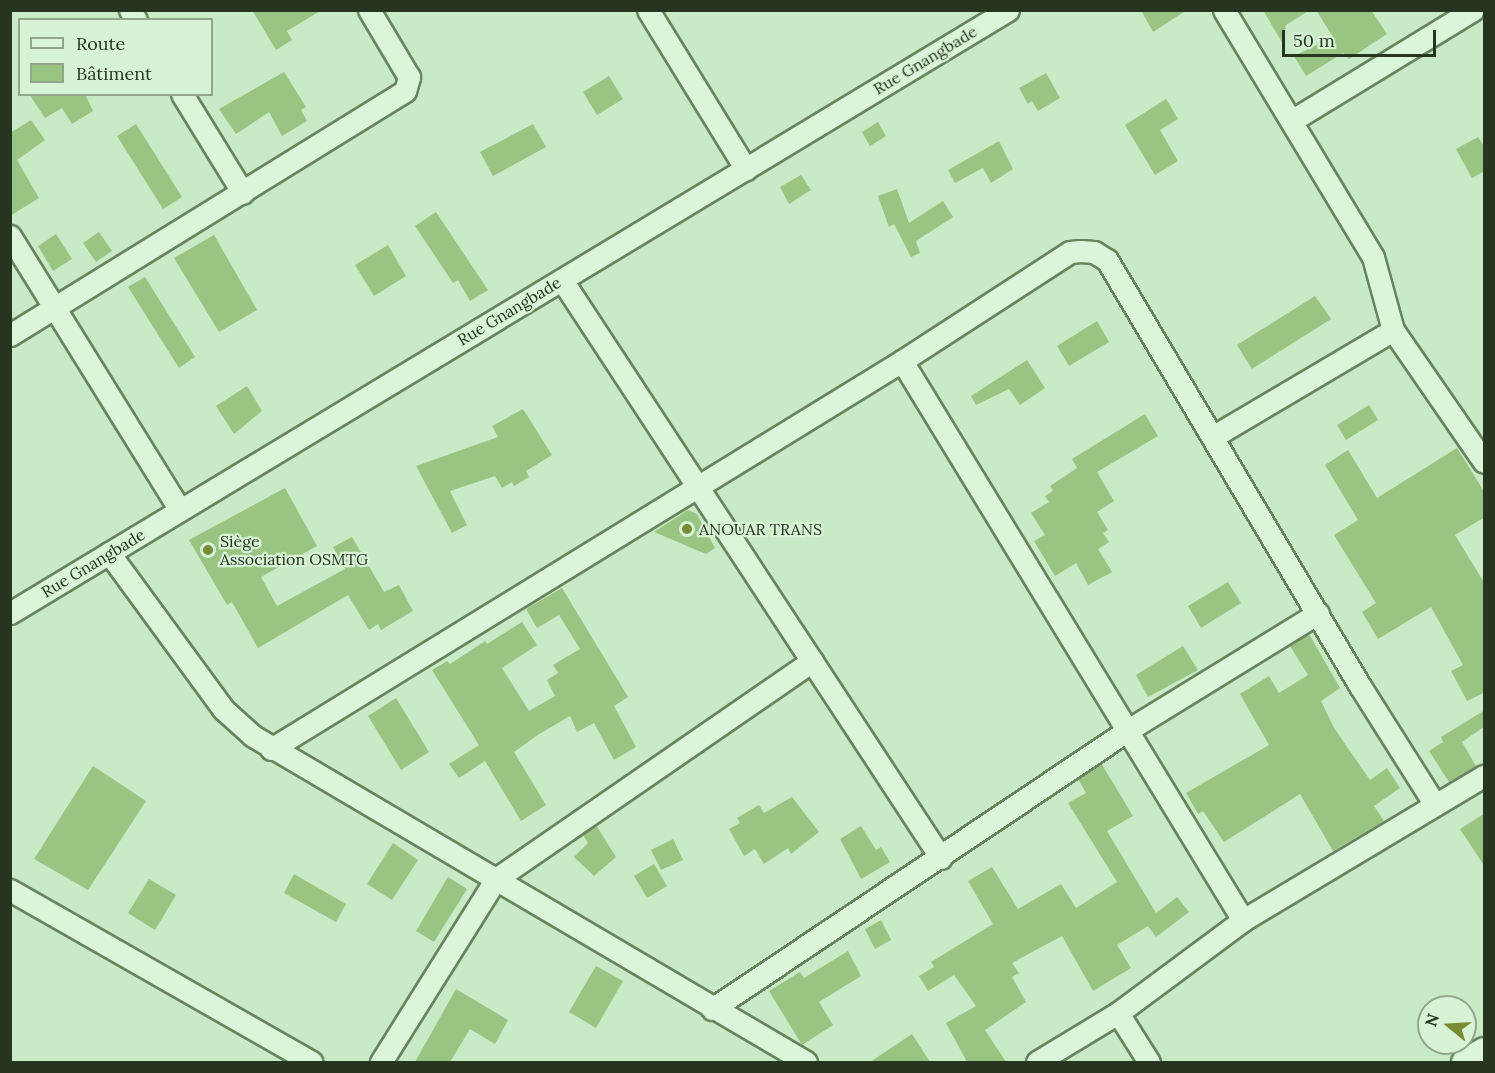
<!DOCTYPE html>
<html>
<head>
<meta charset="utf-8">
<style>
  body { margin:0 }
  #map { position:relative; width:1495px; height:1073px; overflow:hidden; background:#c9eac7; font-family:Lora,serif }
  div>[style] { position:absolute }
  .building>* { inset:0; background:#99c481 }
  .roads { filter:drop-shadow(2px 0 #67845e) drop-shadow(-2px 0 #67845e) drop-shadow(0 2px #67845e) drop-shadow(0 -2px #67845e) }
  .minor>* { height:21px; margin:-10.5px; padding:0 10.5px; transform-origin:10.5px; border-radius:10.5px; background:#dbf5da }
  .tertiary>* { height:27px; margin:-13.5px; padding:0 13.5px; transform-origin:13.5px; border-radius:13.5px; background:#dbf5da }
  .dots>* { width:16px; height:16px; translate:-50% -50%; box-sizing:border-box; border:3px solid #d8f2d6; border-radius:50% }
  span { translate:-50% -50%; white-space:nowrap; text-align:center; line-height:1.15; -webkit-text-stroke:4.5px #d8f2d6; paint-order:stroke }
  .street-label { font-size:16px; color:#263520 }
  .poi-label { font-size:16px; color:#263520 }
  .left { translate:0 -50%; text-align:left }
  .frame { position:absolute; inset:0; border:12px solid #263520; pointer-events:none }
  .legend { position:absolute; left:18px; top:18px; width:195px; height:78px; box-sizing:border-box; background:#d8f2d6; border:2px solid #91a68d; margin:0; padding:8px 10px; list-style:none; font-size:18px; color:#263520 }
  .legend li { display:flex; align-items:center; gap:12px; height:30px }
  .legend b { width:30px; border:2px solid #91a68d }
  .north { position:absolute; left:1417px; top:995px; width:60px; height:60px; box-sizing:border-box; background:#d8f2d6; border:2px solid #91a68d; border-radius:50%; rotate:288deg; font-size:16px; font-weight:700; line-height:24px; text-align:center; color:#263520 }
  .north::after { content:''; display:block; margin:auto; width:21px; height:27px; background:#798c35; clip-path:polygon(50% 0,100% 100%,50% 72%,0 100%) }
  .scale { position:absolute; left:1282px; top:30px; width:154px; height:27px; box-sizing:border-box; border:3px solid #263520; border-top:0; padding-left:8px; font-size:18px; line-height:21px; white-space:nowrap; color:#263520; -webkit-text-stroke:4px #d8f2d6; paint-order:stroke }
</style>
</head>
<body>
<div id="map">
  <div class="building">
    <div style="clip-path:polygon(252px 10px,322px 10px,287px 31px,292px 40px,276px 50px)"></div>
    <div style="clip-path:polygon(1141px 10px,1187px 10px,1153px 32px)"></div>
    <div style="clip-path:polygon(1263px 10px,1310px 10px,1286px 25px,1283px 44px)"></div>
    <div style="clip-path:polygon(1316px 10px,1371px 10px,1387px 34px,1349px 59px,1343px 53px,1306px 76px,1294px 56px,1333px 37px)"></div>
    <div style="clip-path:polygon(284px 72px,306px 107px,301px 110px,307px 121px,282px 136px,269px 112px,236px 134px,219px 109px)"></div>
    <div style="clip-path:polygon(1046px 73px,1060px 98px,1038px 111px,1032px 101px,1028px 104px,1019px 88px)"></div>
    <div style="clip-path:polygon(609px 76px,623px 99px,597px 115px,583px 92px)"></div>
    <div style="clip-path:polygon(29px 94px,85px 94px,93px 111px,72px 124px,62px 108px,45px 118px)"></div>
    <div style="clip-path:polygon(1166px 99px,1178px 119px,1160px 130px,1178px 161px,1155px 175px,1125px 125px)"></div>
    <div style="clip-path:polygon(31px 120px,45px 140px,17px 160px,39px 198px,10px 216px,10px 133px)"></div>
    <div style="clip-path:polygon(878px 122px,886px 136px,870px 146px,862px 132px)"></div>
    <div style="clip-path:polygon(136px 124px,182px 197px,163px 209px,117px 136px)"></div>
    <div style="clip-path:polygon(533px 124px,546px 147px,493px 176px,480px 152px)"></div>
    <div style="clip-path:polygon(1478px 137px,1485px 148px,1485px 171px,1472px 178px,1456px 149px)"></div>
    <div style="clip-path:polygon(999px 141px,1013px 169px,991px 183px,983px 168px,955px 183px,948px 170px)"></div>
    <div style="clip-path:polygon(801px 175px,811px 190px,789px 204px,780px 187px)"></div>
    <div style="clip-path:polygon(897px 189px,909px 223px,943px 201px,953px 217px,916px 241px,920px 253px,911px 257px,894px 224px,889px 227px,878px 196px)"></div>
    <div style="clip-path:polygon(436px 212px,488px 290px,470px 301px,458px 280px,453px 283px,415px 226px)"></div>
    <div style="clip-path:polygon(99px 232px,112px 251px,96px 262px,83px 243px)"></div>
    <div style="clip-path:polygon(56px 234px,72px 259px,53px 271px,38px 246px)"></div>
    <div style="clip-path:polygon(214px 235px,257px 310px,219px 332px,174px 258px)"></div>
    <div style="clip-path:polygon(388px 245px,406px 276px,374px 296px,355px 265px)"></div>
    <div style="clip-path:polygon(145px 277px,195px 357px,179px 368px,128px 287px)"></div>
    <div style="clip-path:polygon(1315px 296px,1331px 319px,1252px 369px,1237px 345px)"></div>
    <div style="clip-path:polygon(1097px 321px,1109px 342px,1069px 366px,1057px 346px)"></div>
    <div style="clip-path:polygon(1027px 360px,1045px 388px,1020px 405px,1009px 389px,976px 405px,971px 396px)"></div>
    <div style="clip-path:polygon(247px 386px,262px 411px,234px 434px,216px 406px)"></div>
    <div style="clip-path:polygon(1369px 405px,1378px 420px,1346px 440px,1337px 425px)"></div>
    <div style="clip-path:polygon(523px 409px,552px 455px,526px 471px,529px 477px,514px 486px,512px 482px,502px 488px,495px 476px,450px 491px,467px 525px,452px 533px,416px 466px,498px 437px,492px 426px)"></div>
    <div style="clip-path:polygon(1145px 414px,1158px 436px,1097px 472px,1114px 501px,1097px 512px,1108px 530px,1103px 533px,1109px 542px,1098px 549px,1112px 572px,1088px 585px,1076px 563px,1055px 576px,1034px 541px,1045px 535px,1031px 513px,1049px 502px,1045px 496px,1053px 491px,1050px 486px,1077px 468px,1072px 459px)"></div>
    <div style="clip-path:polygon(1457px 448px,1485px 493px,1485px 517px,1455px 535px,1485px 584px,1485px 692px,1467px 701px,1451px 671px,1463px 665px,1431px 607px,1378px 639px,1362px 612px,1376px 603px,1334px 535px,1358px 520px,1325px 465px,1348px 450px,1377px 498px)"></div>
    <div style="clip-path:polygon(285px 488px,317px 546px,261px 577px,277px 606px,345px 569px,333px 547px,352px 537px,384px 592px,399px 585px,413px 611px,381px 630px,378px 624px,369px 630px,348px 595px,258px 648px,232px 602px,227px 605px,189px 540px)"></div>
    <div style="clip-path:polygon(688px 510px,697px 514px,715px 548px,706px 554px,654px 532px)"></div>
    <div style="clip-path:polygon(1228px 582px,1241px 603px,1201px 628px,1188px 606px)"></div>
    <div style="clip-path:polygon(562px 588px,628px 697px,614px 706px,636px 747px,614px 760px,594px 723px,577px 732px,570px 716px,539px 734px,514px 752px,546px 805px,521px 821px,485px 761px,459px 778px,449px 764px,479px 745px,432px 670px,447px 661px,450px 664px,485px 641px,487px 644px,522px 622px,537px 645px,502px 668px,529px 711px,555px 696px,547px 680px,558px 673px,553px 665px,580px 649px,559px 615px,537px 628px,526px 609px)"></div>
    <div style="clip-path:polygon(1309px 634px,1340px 688px,1321px 701px,1334px 728px,1370px 780px,1387px 768px,1400px 788px,1374px 806px,1384px 821px,1333px 851px,1300px 794px,1224px 842px,1203px 811px,1198px 814px,1186px 793px,1269px 745px,1240px 694px,1269px 676px,1279px 693px,1308px 675px,1290px 646px)"></div>
    <div style="clip-path:polygon(1183px 646px,1198px 670px,1148px 697px,1136px 675px)"></div>
    <div style="clip-path:polygon(396px 698px,429px 752px,401px 770px,368px 716px)"></div>
    <div style="clip-path:polygon(1485px 710px,1485px 726px,1462px 742px,1476px 766px,1449px 782px,1429px 751px,1443px 742px,1441px 737px)"></div>
    <div style="clip-path:polygon(1101px 763px,1133px 816px,1107px 831px,1156px 913px,1177px 897px,1189px 912px,1156px 937px,1148px 926px,1117px 945px,1131px 968px,1093px 991px,1062px 936px,1012px 963px,1019px 973px,1012px 977px,1026px 1002px,985px 1030px,1006px 1062px,967px 1062px,946px 1023px,976px 1006px,954px 975px,928px 991px,919px 976px,934px 967px,931px 962px,993px 924px,968px 881px,992px 867px,1018px 909px,1061px 884px,1076px 908px,1117px 882px,1068px 803px,1086px 793px,1078px 779px)"></div>
    <div style="clip-path:polygon(93px 766px,146px 801px,88px 890px,34px 859px)"></div>
    <div style="clip-path:polygon(792px 797px,819px 832px,791px 854px,788px 848px,764px 864px,755px 849px,744px 856px,729px 829px,740px 823px,737px 818px,759px 805px,764px 813px)"></div>
    <div style="clip-path:polygon(1485px 813px,1485px 867px,1460px 829px)"></div>
    <div style="clip-path:polygon(596px 825px,616px 857px,594px 876px,574px 857px,588px 843px,583px 835px)"></div>
    <div style="clip-path:polygon(861px 826px,876px 850px,881px 847px,890px 862px,861px 879px,840px 839px)"></div>
    <div style="clip-path:polygon(673px 839px,683px 860px,661px 870px,651px 850px)"></div>
    <div style="clip-path:polygon(393px 843px,418px 860px,392px 900px,367px 884px)"></div>
    <div style="clip-path:polygon(654px 864px,667px 886px,647px 898px,634px 876px)"></div>
    <div style="clip-path:polygon(294px 874px,346px 904px,336px 922px,284px 893px)"></div>
    <div style="clip-path:polygon(448px 877px,467px 889px,434px 942px,416px 931px)"></div>
    <div style="clip-path:polygon(149px 879px,176px 895px,155px 930px,128px 913px)"></div>
    <div style="clip-path:polygon(881px 920px,891px 940px,875px 949px,865px 929px)"></div>
    <div style="clip-path:polygon(848px 951px,861px 976px,819px 1002px,833px 1025px,802px 1045px,769px 991px,800px 972px,804px 978px)"></div>
    <div style="clip-path:polygon(596px 966px,623px 981px,596px 1028px,569px 1012px)"></div>
    <div style="clip-path:polygon(456px 989px,508px 1020px,495px 1044px,470px 1029px,450px 1062px,415px 1062px)"></div>
    <div style="clip-path:polygon(912px 1034px,930px 1062px,870px 1062px)"></div>
  </div>
  <div class="roads">
    <div class="minor">
      <div style="left:130px;top:10px;width:12px;rotate:59deg"></div>
      <div style="left:648px;top:10px;width:187px;rotate:58.4deg"></div>
      <div style="left:1224px;top:10px;width:288px;rotate:58.9deg"></div>
      <div style="left:1373px;top:257px;width:76px;rotate:74.7deg"></div>
      <div style="left:1393px;top:330px;width:160px;rotate:55.4deg"></div>
      <div style="left:182px;top:94px;width:116px;rotate:58.4deg"></div>
      <div style="left:1291px;top:121px;width:213px;rotate:-31.4deg"></div>
      <div style="left:10px;top:236px;width:322px;rotate:58.2deg"></div>
      <div style="left:562px;top:280px;width:691px;rotate:56.75deg"></div>
      <div style="left:10px;top:335px;width:464px;rotate:-31.7deg"></div>
      <div style="left:405px;top:91px;width:15px;rotate:-74deg"></div>
      <div style="left:409px;top:77px;width:78px;rotate:-120.8deg"></div>
      <div style="left:902px;top:361px;width:655px;rotate:58.62deg"></div>
      <div style="left:1214px;top:436px;width:208px;rotate:-30.6deg"></div>
      <div style="left:109px;top:553px;width:193px;rotate:53.8deg"></div>
      <div style="left:223px;top:709px;width:40px;rotate:42deg"></div>
      <div style="left:253px;top:736px;width:642px;rotate:30.52deg"></div>
      <div style="left:10px;top:613px;width:1166px;rotate:-31.14deg"></div>
      <div style="left:271px;top:749px;width:741px;rotate:-31.59deg"></div>
      <div style="left:902px;top:361px;width:200px;rotate:-33deg"></div>
      <div style="left:1070px;top:252px;width:10px;rotate:-6deg"></div>
      <div style="left:1080px;top:251px;width:14px;rotate:4deg"></div>
      <div style="left:1094px;top:252px;width:15px;rotate:32deg"></div>
      <div style="left:1107px;top:260px;width:495px;rotate:59.3deg"></div>
      <div style="left:1360px;top:686px;width:138px;rotate:57.7deg"></div>
      <div style="left:10px;top:890px;width:347px;rotate:29.7deg"></div>
      <div style="left:712px;top:1009px;width:501px;rotate:-33.85deg"></div>
      <div style="left:1128px;top:730px;width:223px;rotate:-31.6deg"></div>
      <div style="left:1118px;top:1013px;width:58px;rotate:57.7deg"></div>
      <div style="left:381px;top:1062px;width:216px;rotate:-57.9deg"></div>
      <div style="left:496px;top:879px;width:384px;rotate:-34.6deg"></div>
      <div style="left:1037px;top:1062px;width:95px;rotate:-31.2deg"></div>
      <div style="left:1118px;top:1013px;width:156px;rotate:-36.6deg"></div>
      <div style="left:1243px;top:920px;width:281px;rotate:-30.9deg"></div>
    </div>
    <div class="tertiary">
      <div style="left:1465px;top:1062px;width:22px;rotate:-30deg"></div>
    </div>
  </div>
  <div class="dots">
    <div style="left:687px;top:529px;background:#798c35"></div>
    <div style="left:208px;top:550px;background:#798c35"></div>
  </div>
  <div class="street-label">
    <span style="left:925px;top:60px;rotate:-31deg">Rue Gnangbade</span>
    <span style="left:509px;top:311px;rotate:-31deg">Rue Gnangbade</span>
    <span style="left:93px;top:563px;rotate:-31deg">Rue Gnangbade</span>
  </div>
  <div class="poi-label">
    <span class="left" style="left:699px;top:529px">ANOUAR TRANS</span>
    <span class="left" style="left:220px;top:550px">Siège<br>Association OSMTG</span>
  </div>
  <div class="frame"></div>
  <ul class="legend">
  <li><b style="height:8px;background:#dbf5da"></b>Route</li>
  <li><b style="height:16px;background:#99c481"></b>Bâtiment</li>
  </ul>
  <div class="north">N</div>
  <div class="scale">50 m</div>
</div>
</body>
</html>
